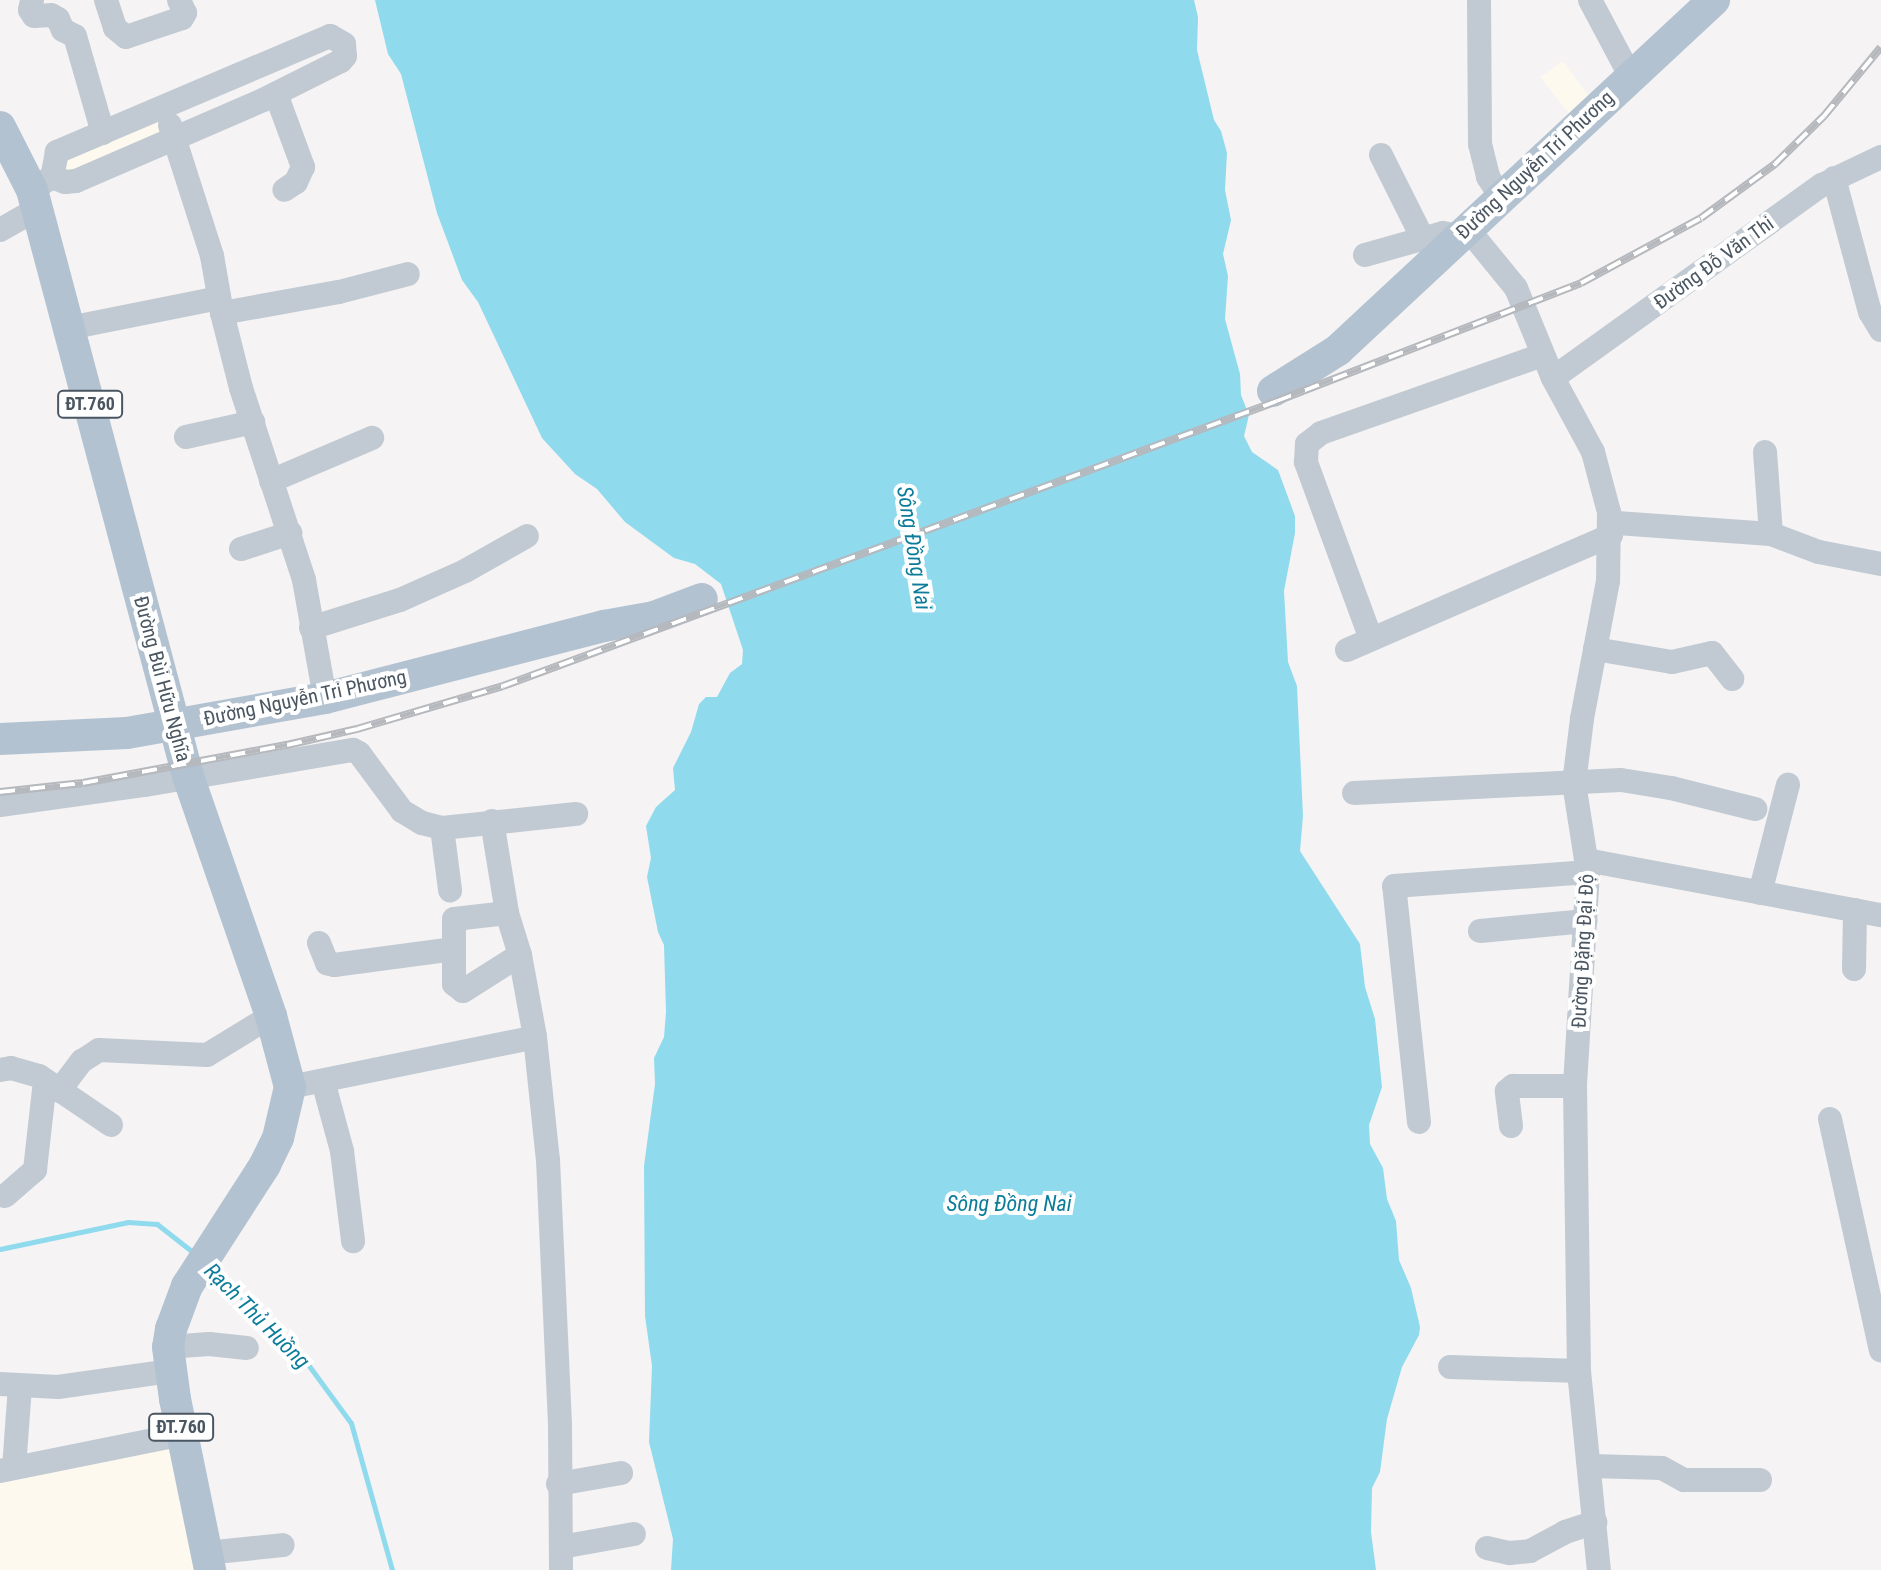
<!DOCTYPE html>
<html>
<head>
<meta charset="utf-8">
<style>
  body { margin:0 }
  #map { position:relative; width:1881px; height:1570px; overflow:hidden; background:#f5f3f3; font-family:"Roboto Condensed",sans-serif }
  div>[style] { position:absolute }
  .commercial>* { inset:0; background:#fdf9ef }
  .water>* { inset:0; background:#90daee }
  .stream>* { height:5px; margin:-2.5px; padding:0 2.5px; transform-origin:2.5px; border-radius:2.5px; background:#90daee }
  .minor>* { height:24px; margin:-12px; padding:0 12px; transform-origin:12px; border-radius:12px; background:#c1cad2 }
  .major>* { height:32px; margin:-16px; padding:0 16px; transform-origin:16px; border-radius:16px; background:#b3c2d1 }
  .rail>* { height:8px; margin-top:-4px; transform-origin:0; background:repeating-linear-gradient(90deg,#fff 0 15px,#b5b8bd 0 30px); box-sizing:border-box; border-block:2px solid #b5b8bd }
  span { translate:-50% -50%; white-space:nowrap; text-align:center; line-height:1.15; -webkit-text-stroke:8px #fff; paint-order:stroke }
  .shield-label span { padding:2px 6px; background:#fff; border:2px solid; border-radius:6px; -webkit-text-stroke-width:0 }
  .shield-label { font-size:18px; color:#4a5661; font-weight:700 }
  .street-label { font-size:20px; color:#4a5661 }
  .water-label { font-size:22px; color:#0c7c9b; font-style:italic }
</style>
</head>
<body>
<div id="map">
  <div class="commercial">
    <div style="clip-path:polygon(1563px 61px,1593px 102px,1575px 121px,1540px 77px)"></div>
    <div style="clip-path:polygon(161px 116px,168px 137px,69px 177px,60px 159px)"></div>
    <div style="clip-path:polygon(175px 1442px,200px 1570px,0 1570px,0 1477px)"></div>
  </div>
  <div class="water">
    <div style="clip-path:polygon(375px 0,1194px 0,1198px 17px,1197px 50px,1214px 120px,1221px 131px,1227px 153px,1225px 190px,1231px 220px,1223px 254px,1228px 276px,1225px 319px,1240px 374px,1241px 395px,1249px 415px,1244px 436px,1252px 452px,1278px 470px,1295px 516px,1295px 533px,1284px 591px,1288px 662px,1297px 686px,1303px 816px,1300px 851px,1360px 944px,1365px 987px,1375px 1019px,1382px 1087px,1369px 1125px,1370px 1144px,1383px 1168px,1387px 1199px,1396px 1221px,1399px 1260px,1411px 1288px,1420px 1327px,1419px 1335px,1402px 1367px,1387px 1419px,1380px 1472px,1372px 1488px,1371px 1532px,1376px 1570px,671px 1570px,673px 1539px,649px 1442px,652px 1366px,645px 1316px,644px 1166px,655px 1084px,654px 1058px,664px 1037px,666px 1012px,664px 945px,658px 932px,647px 877px,651px 858px,646px 826px,656px 807px,675px 790px,673px 768px,691px 732px,699px 704px,706px 697px,717px 697px,730px 673px,742px 664px,743px 650px,721px 584px,695px 564px,674px 558px,625px 522px,597px 489px,575px 474px,542px 438px,478px 302px,462px 280px,437px 213px,401px 74px,388px 54px)"></div>
  </div>
  <div class="stream">
    <div style="left:0;top:1249px;width:131px;rotate:-11.9deg"></div>
    <div style="left:128px;top:1222px;width:29px;rotate:4deg"></div>
    <div style="left:157px;top:1224px;width:47px;rotate:38.1deg"></div>
    <div style="left:210px;top:1267px;width:132px;rotate:44.4deg"></div>
    <div style="left:304px;top:1359px;width:79px;rotate:53.7deg"></div>
    <div style="left:351px;top:1423px;width:153px;rotate:74.4deg"></div>
  </div>
  <div class="minor">
    <div style="left:32px;top:0;width:10px;rotate:101deg"></div>
    <div style="left:30px;top:10px;width:7px;rotate:56deg"></div>
    <div style="left:34px;top:16px;width:17px;rotate:-3deg"></div>
    <div style="left:51px;top:15px;width:8px;rotate:30deg"></div>
    <div style="left:58px;top:19px;width:12px;rotate:66deg"></div>
    <div style="left:63px;top:30px;width:13px;rotate:27deg"></div>
    <div style="left:75px;top:36px;width:101px;rotate:73.9deg"></div>
    <div style="left:106px;top:0;width:29px;rotate:72deg"></div>
    <div style="left:115px;top:28px;width:14px;rotate:39deg"></div>
    <div style="left:126px;top:37px;width:59px;rotate:-18.7deg"></div>
    <div style="left:182px;top:18px;width:6px;rotate:-59deg"></div>
    <div style="left:185px;top:13px;width:14px;rotate:-115deg"></div>
    <div style="left:1479px;top:0;width:144px;rotate:89.6deg"></div>
    <div style="left:1480px;top:144px;width:34px;rotate:76deg"></div>
    <div style="left:1488px;top:177px;width:24px;rotate:57deg"></div>
    <div style="left:1590px;top:0;width:87px;rotate:62deg"></div>
    <div style="left:276px;top:94px;width:78px;rotate:69.7deg"></div>
    <div style="left:303px;top:167px;width:17px;rotate:115deg"></div>
    <div style="left:296px;top:182px;width:14px;rotate:146deg"></div>
    <div style="left:170px;top:125px;width:138px;rotate:72.2deg"></div>
    <div style="left:212px;top:256px;width:58px;rotate:80deg"></div>
    <div style="left:222px;top:313px;width:77px;rotate:75.8deg"></div>
    <div style="left:241px;top:388px;width:202px;rotate:71.8deg"></div>
    <div style="left:304px;top:580px;width:120px;rotate:79.9deg"></div>
    <div style="left:1381px;top:155px;width:94px;rotate:63.4deg"></div>
    <div style="left:1834px;top:178px;width:139px;rotate:75deg"></div>
    <div style="left:1870px;top:312px;width:21px;rotate:59deg"></div>
    <div style="left:32px;top:190px;width:24px;rotate:-33deg"></div>
    <div style="left:52px;top:177px;width:14px;rotate:21deg"></div>
    <div style="left:65px;top:182px;width:11px;rotate:-5deg"></div>
    <div style="left:76px;top:181px;width:204px;rotate:-23.4deg"></div>
    <div style="left:263px;top:100px;width:87px;rotate:-26.6deg"></div>
    <div style="left:341px;top:61px;width:6px;rotate:-51deg"></div>
    <div style="left:345px;top:56px;width:12px;rotate:-95deg"></div>
    <div style="left:344px;top:44px;width:16px;rotate:-150deg"></div>
    <div style="left:330px;top:36px;width:297px;rotate:157deg"></div>
    <div style="left:57px;top:152px;width:25px;rotate:101deg"></div>
    <div style="left:1467px;top:228px;width:77px;rotate:50.8deg"></div>
    <div style="left:1516px;top:288px;width:97px;rotate:67.7deg"></div>
    <div style="left:1553px;top:378px;width:84px;rotate:61.6deg"></div>
    <div style="left:1593px;top:452px;width:62px;rotate:75.1deg"></div>
    <div style="left:1609px;top:512px;width:69px;rotate:90.8deg"></div>
    <div style="left:1608px;top:581px;width:140px;rotate:100.7deg"></div>
    <div style="left:1582px;top:719px;width:64px;rotate:97.1deg"></div>
    <div style="left:1574px;top:783px;width:90px;rotate:81.1deg"></div>
    <div style="left:1588px;top:872px;width:214px;rotate:93.5deg"></div>
    <div style="left:1575px;top:1086px;width:285px;rotate:89.2deg"></div>
    <div style="left:1579px;top:1371px;width:200px;rotate:84.3deg"></div>
    <div style="left:0;top:230px;width:43px;rotate:-29.6deg"></div>
    <div style="left:1365px;top:255px;width:81px;rotate:-15.8deg"></div>
    <div style="left:1443px;top:233px;width:16px;rotate:11deg"></div>
    <div style="left:222px;top:313px;width:119px;rotate:-10.2deg"></div>
    <div style="left:339px;top:292px;width:71px;rotate:-14.6deg"></div>
    <div style="left:69px;top:328px;width:153px;rotate:-11.3deg"></div>
    <div style="left:1553px;top:378px;width:331px;rotate:-35.7deg"></div>
    <div style="left:1822px;top:185px;width:65px;rotate:-25.4deg"></div>
    <div style="left:186px;top:437px;width:69px;rotate:-12.6deg"></div>
    <div style="left:1765px;top:452px;width:82px;rotate:85.8deg"></div>
    <div style="left:271px;top:481px;width:110px;rotate:-23.1deg"></div>
    <div style="left:1617px;top:523px;width:154px;rotate:4.1deg"></div>
    <div style="left:1771px;top:534px;width:51px;rotate:20.6deg"></div>
    <div style="left:1819px;top:552px;width:63px;rotate:11deg"></div>
    <div style="left:241px;top:549px;width:52px;rotate:-18.1deg"></div>
    <div style="left:311px;top:628px;width:93px;rotate:-17.5deg"></div>
    <div style="left:400px;top:600px;width:71px;rotate:-24deg"></div>
    <div style="left:465px;top:571px;width:71px;rotate:-29.4deg"></div>
    <div style="left:1371px;top:639px;width:189px;rotate:-110.2deg"></div>
    <div style="left:1306px;top:462px;width:18px;rotate:-87deg"></div>
    <div style="left:1307px;top:444px;width:18px;rotate:-38deg"></div>
    <div style="left:1321px;top:433px;width:235px;rotate:-19.4deg"></div>
    <div style="left:1595px;top:649px;width:78px;rotate:9.6deg"></div>
    <div style="left:1672px;top:662px;width:41px;rotate:-12.7deg"></div>
    <div style="left:1712px;top:653px;width:33px;rotate:52deg"></div>
    <div style="left:1347px;top:650px;width:288px;rotate:-23.5deg"></div>
    <div style="left:1354px;top:793px;width:267px;rotate:-2.8deg"></div>
    <div style="left:1621px;top:780px;width:51px;rotate:9.1deg"></div>
    <div style="left:1671px;top:788px;width:87px;rotate:14deg"></div>
    <div style="left:0;top:805px;width:146px;rotate:-7.9deg"></div>
    <div style="left:145px;top:785px;width:211px;rotate:-9.6deg"></div>
    <div style="left:353px;top:750px;width:7px;rotate:27deg"></div>
    <div style="left:359px;top:753px;width:72px;rotate:53.4deg"></div>
    <div style="left:402px;top:811px;width:23px;rotate:31deg"></div>
    <div style="left:422px;top:823px;width:21px;rotate:14deg"></div>
    <div style="left:442px;top:828px;width:135px;rotate:-6deg"></div>
    <div style="left:492px;top:821px;width:93px;rotate:80.7deg"></div>
    <div style="left:507px;top:913px;width:44px;rotate:72.8deg"></div>
    <div style="left:520px;top:955px;width:83px;rotate:79.6deg"></div>
    <div style="left:535px;top:1037px;width:124px;rotate:84deg"></div>
    <div style="left:548px;top:1160px;width:264px;rotate:87.4deg"></div>
    <div style="left:560px;top:1424px;width:146px;rotate:89.6deg"></div>
    <div style="left:442px;top:828px;width:63px;rotate:82.6deg"></div>
    <div style="left:1586px;top:860px;width:300px;rotate:10.6deg"></div>
    <div style="left:1760px;top:893px;width:112px;rotate:-75.5deg"></div>
    <div style="left:507px;top:913px;width:53px;rotate:173.5deg"></div>
    <div style="left:454px;top:919px;width:65px;rotate:90deg"></div>
    <div style="left:454px;top:984px;width:11px;rotate:38deg"></div>
    <div style="left:463px;top:991px;width:67px;rotate:-32.3deg"></div>
    <div style="left:1480px;top:931px;width:106px;rotate:-5.4deg"></div>
    <div style="left:319px;top:943px;width:22px;rotate:68deg"></div>
    <div style="left:327px;top:963px;width:7px;rotate:16deg"></div>
    <div style="left:334px;top:965px;width:121px;rotate:-7.6deg"></div>
    <div style="left:1854px;top:969px;width:59px;rotate:-89deg"></div>
    <div style="left:0;top:1070px;width:11px;rotate:-10deg"></div>
    <div style="left:11px;top:1068px;width:29px;rotate:16deg"></div>
    <div style="left:39px;top:1076px;width:87px;rotate:34.2deg"></div>
    <div style="left:323px;top:1081px;width:73px;rotate:74.8deg"></div>
    <div style="left:342px;top:1151px;width:91px;rotate:83deg"></div>
    <div style="left:290px;top:1087px;width:250px;rotate:-11.5deg"></div>
    <div style="left:59px;top:1091px;width:38px;rotate:-53deg"></div>
    <div style="left:82px;top:1061px;width:20px;rotate:-33deg"></div>
    <div style="left:99px;top:1050px;width:108px;rotate:2.7deg"></div>
    <div style="left:207px;top:1055px;width:75px;rotate:-31.4deg"></div>
    <div style="left:1830px;top:1119px;width:237px;rotate:77.6deg"></div>
    <div style="left:1419px;top:1122px;width:237px;rotate:-96deg"></div>
    <div style="left:1394px;top:886px;width:195px;rotate:-4.1deg"></div>
    <div style="left:1511px;top:1126px;width:35px;rotate:-97deg"></div>
    <div style="left:1507px;top:1091px;width:8px;rotate:-40deg"></div>
    <div style="left:1513px;top:1086px;width:62px"></div>
    <div style="left:5px;top:1196px;width:40px;rotate:-41deg"></div>
    <div style="left:35px;top:1170px;width:90px;rotate:-83.6deg"></div>
    <div style="left:168px;top:1347px;width:41px;rotate:-4.2deg"></div>
    <div style="left:209px;top:1344px;width:38px;rotate:6deg"></div>
    <div style="left:1450px;top:1367px;width:129px;rotate:1.8deg"></div>
    <div style="left:0;top:1384px;width:58px;rotate:3deg"></div>
    <div style="left:58px;top:1387px;width:114px;rotate:-8.1deg"></div>
    <div style="left:1591px;top:1466px;width:71px;rotate:1.6deg"></div>
    <div style="left:1662px;top:1468px;width:25px;rotate:29deg"></div>
    <div style="left:1684px;top:1480px;width:76px"></div>
    <div style="left:14px;top:1468px;width:82px;rotate:-85.8deg"></div>
    <div style="left:0;top:1471px;width:187px;rotate:-11.4deg"></div>
    <div style="left:558px;top:1484px;width:64px;rotate:-9.9deg"></div>
    <div style="left:561px;top:1547px;width:74px;rotate:-10.1deg"></div>
    <div style="left:1487px;top:1548px;width:23px;rotate:13deg"></div>
    <div style="left:1509px;top:1553px;width:21px;rotate:-5deg"></div>
    <div style="left:1530px;top:1551px;width:40px;rotate:-28deg"></div>
    <div style="left:1565px;top:1532px;width:32px;rotate:-18deg"></div>
    <div style="left:206px;top:1553px;width:77px;rotate:-5.9deg"></div>
  </div>
  <div class="major">
    <div style="left:0;top:127px;width:71px;rotate:63.1deg"></div>
    <div style="left:32px;top:190px;width:606px;rotate:75.09deg"></div>
    <div style="left:188px;top:776px;width:254px;rotate:70.9deg"></div>
    <div style="left:271px;top:1016px;width:73px;rotate:75deg"></div>
    <div style="left:290px;top:1087px;width:52px;rotate:103.2deg"></div>
    <div style="left:278px;top:1138px;width:30px;rotate:116deg"></div>
    <div style="left:265px;top:1165px;width:144px;rotate:122.8deg"></div>
    <div style="left:187px;top:1286px;width:46px;rotate:110.4deg"></div>
    <div style="left:171px;top:1329px;width:18px;rotate:99deg"></div>
    <div style="left:168px;top:1347px;width:52px;rotate:82.3deg"></div>
    <div style="left:175px;top:1399px;width:175px;rotate:78.4deg"></div>
    <div style="left:1273px;top:391px;width:77px;rotate:-32.2deg"></div>
    <div style="left:1338px;top:350px;width:514px;rotate:-42.95deg"></div>
    <div style="left:0;top:739px;width:127px;rotate:-2.7deg"></div>
    <div style="left:127px;top:733px;width:201px;rotate:-10deg"></div>
    <div style="left:325px;top:698px;width:288px;rotate:-14.5deg"></div>
    <div style="left:604px;top:626px;width:51px;rotate:-10.2deg"></div>
    <div style="left:654px;top:617px;width:51px;rotate:-20.6deg"></div>
  </div>
  <div class="rail">
    <div style="left:0;top:792px;width:83px;rotate:-6.2deg"></div>
    <div style="left:83px;top:783px;width:208px;rotate:-10.6deg"></div>
    <div style="left:287px;top:745px;width:72px;rotate:-12.9deg"></div>
    <div style="left:357px;top:729px;width:152px;rotate:-16.4deg"></div>
    <div style="left:503px;top:686px;width:825px;rotate:-20.21deg"></div>
    <div style="left:1277px;top:401px;width:326px;rotate:-21.2deg"></div>
    <div style="left:1581px;top:283px;width:136px;rotate:-28.4deg"></div>
    <div style="left:1701px;top:218px;width:92px;rotate:-36.1deg"></div>
    <div style="left:1775px;top:164px;width:69px;rotate:-44.4deg"></div>
    <div style="left:1824px;top:116px;width:89px;rotate:-50.4deg"></div>
  </div>
  <div class="shield-label">
    <span style="left:90px;top:404px">ĐT.760</span>
    <span style="left:181px;top:1427px">ĐT.760</span>
  </div>
  <div class="street-label">
    <span style="left:1535px;top:165px;rotate:-43deg">Đường Nguyễn Tri Phương</span>
    <span style="left:1714px;top:263px;rotate:-36deg">Đường Đỗ Văn Thi</span>
    <span style="left:162px;top:679px;rotate:75deg">Đường Bùi Hữu Nghĩa</span>
    <span style="left:305px;top:698px;rotate:-12deg">Đường Nguyễn Tri Phương</span>
    <span style="left:1583px;top:951px;rotate:-87deg">Đường Đặng Đại Độ</span>
  </div>
  <div class="water-label">
    <span style="left:914px;top:548px;rotate:81deg">Sông Đồng Nai</span>
    <span style="left:1009px;top:1204px">Sông Đồng Nai</span>
    <span style="left:257px;top:1316px;rotate:45deg">Rạch Thủ Huồng</span>
  </div>
</div>
</body>
</html>
